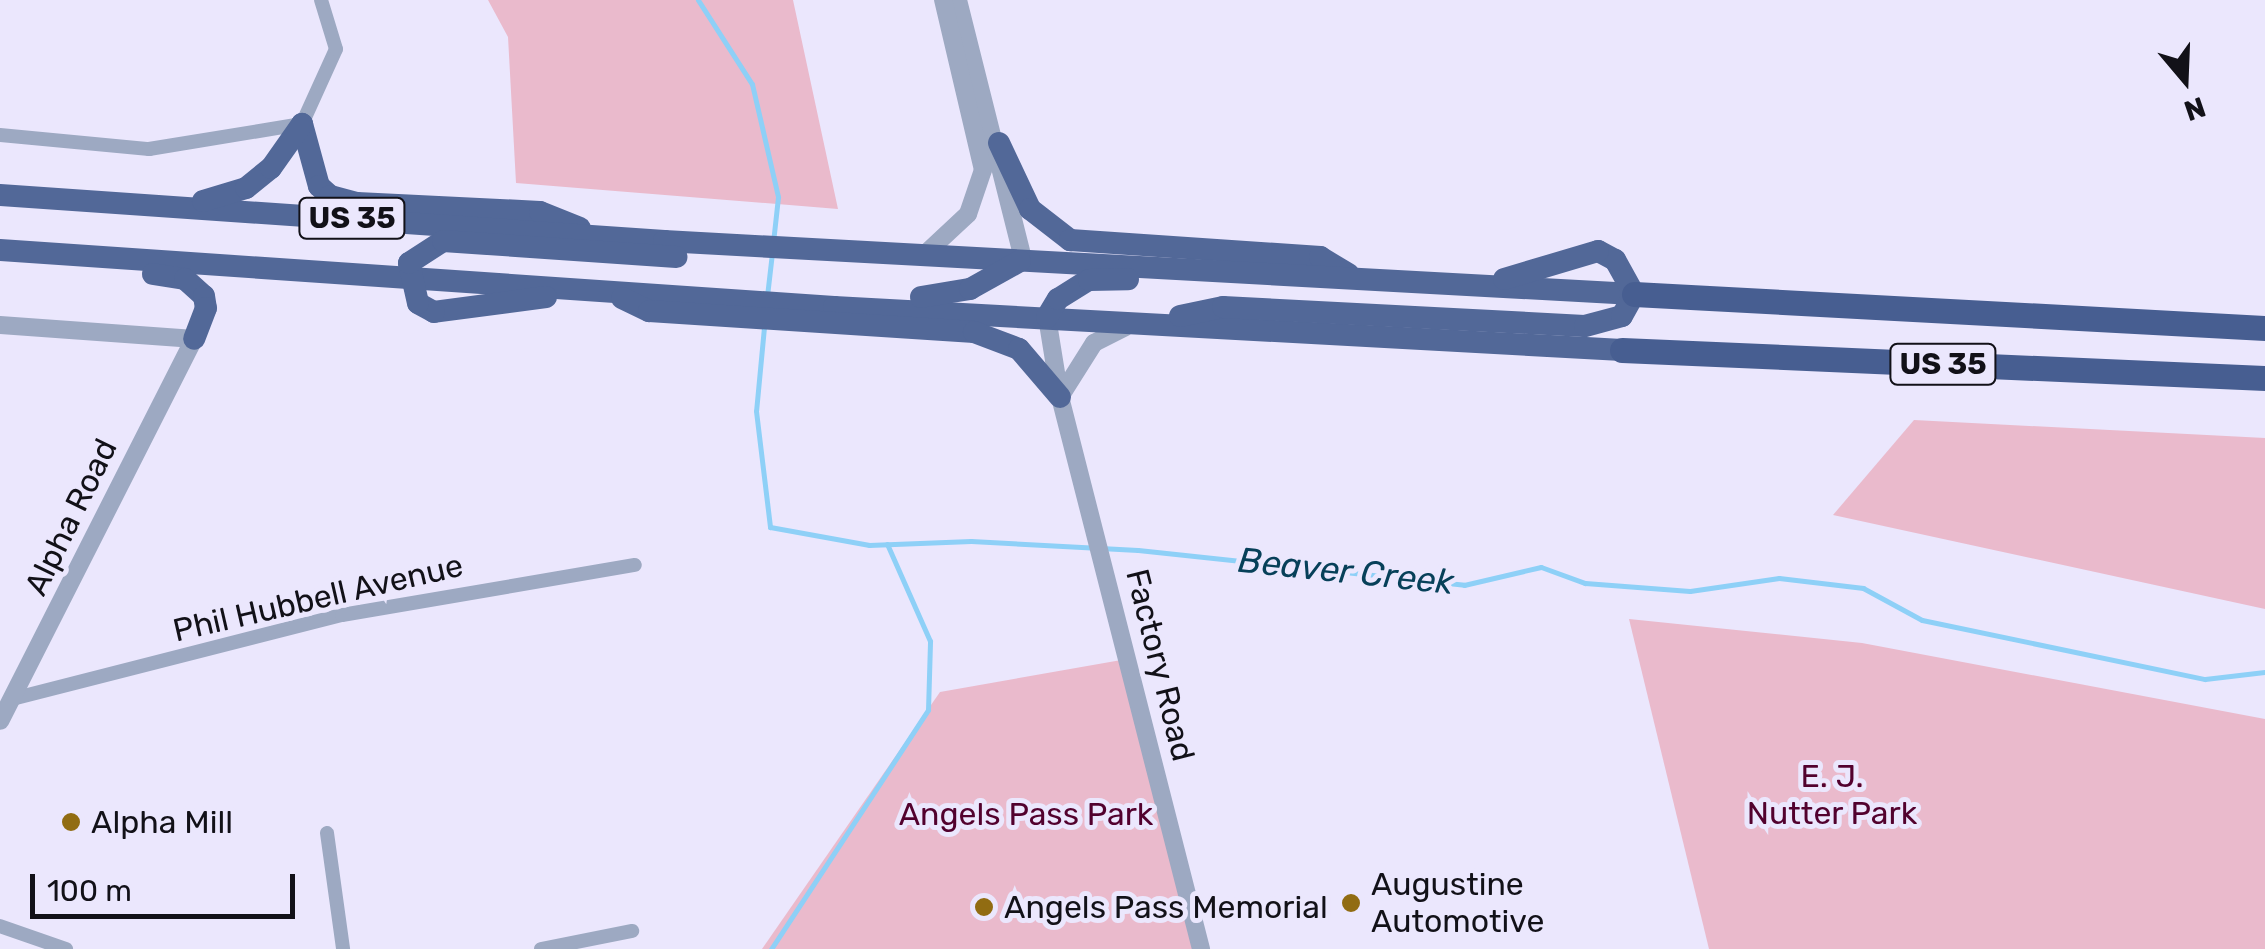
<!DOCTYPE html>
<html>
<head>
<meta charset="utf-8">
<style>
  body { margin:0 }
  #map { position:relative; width:2265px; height:949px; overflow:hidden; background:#ebe7fd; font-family:Rubik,sans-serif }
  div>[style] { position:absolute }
  .green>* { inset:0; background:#eabacc }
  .stream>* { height:5px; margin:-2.5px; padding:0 2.5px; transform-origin:2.5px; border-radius:2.5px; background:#8ed0f7 }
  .minor>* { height:14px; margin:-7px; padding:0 7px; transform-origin:7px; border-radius:7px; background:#9da9c2 }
  .tertiary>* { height:18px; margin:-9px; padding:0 9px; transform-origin:9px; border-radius:9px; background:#9da9c2 }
  .trunk>* { height:22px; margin:-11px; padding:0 11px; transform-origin:11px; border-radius:11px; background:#526898 }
  .motorway>* { height:25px; margin:-12.5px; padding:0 12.5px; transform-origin:12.5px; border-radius:12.5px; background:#475e91 }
  .dots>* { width:28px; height:28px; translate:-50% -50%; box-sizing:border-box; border:5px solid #ebe7fd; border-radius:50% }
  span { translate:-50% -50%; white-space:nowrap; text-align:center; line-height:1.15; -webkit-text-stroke:10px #ebe7fd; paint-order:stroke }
  .shield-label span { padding:2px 8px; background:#ebe7fd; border:2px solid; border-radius:8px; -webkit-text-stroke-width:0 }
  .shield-label { font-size:30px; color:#121118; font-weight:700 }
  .street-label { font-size:32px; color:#121118 }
  .park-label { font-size:32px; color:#52012e }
  .poi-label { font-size:32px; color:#121118 }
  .left { translate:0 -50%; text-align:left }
  .water-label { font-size:35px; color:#074059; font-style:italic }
  .north { position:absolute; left:2135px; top:30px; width:100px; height:100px; -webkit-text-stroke:8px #ebe7fd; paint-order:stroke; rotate:161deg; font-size:28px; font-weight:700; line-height:40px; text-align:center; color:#121118 }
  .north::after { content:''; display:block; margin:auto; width:35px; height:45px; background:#121118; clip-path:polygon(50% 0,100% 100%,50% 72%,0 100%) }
  .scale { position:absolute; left:30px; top:874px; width:265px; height:45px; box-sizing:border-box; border:5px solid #121118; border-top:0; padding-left:12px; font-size:30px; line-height:35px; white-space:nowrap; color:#121118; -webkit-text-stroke:8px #ebe7fd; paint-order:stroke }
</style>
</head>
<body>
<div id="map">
  <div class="green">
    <div style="clip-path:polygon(488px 0,793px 0,838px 209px,516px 183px,508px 37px)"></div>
    <div style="clip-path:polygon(1914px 420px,2265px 438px,2265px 609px,1833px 515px)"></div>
    <div style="clip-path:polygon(1629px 619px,1862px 643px,2265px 719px,2265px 949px,1709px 949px)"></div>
    <div style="clip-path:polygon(1127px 659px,1201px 949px,762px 949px,940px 692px)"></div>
  </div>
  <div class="stream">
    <div style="left:698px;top:0;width:100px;rotate:57.3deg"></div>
    <div style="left:752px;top:84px;width:116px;rotate:77deg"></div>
    <div style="left:778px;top:197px;width:45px;rotate:96.3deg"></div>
    <div style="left:767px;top:296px;width:43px;rotate:-83.4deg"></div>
    <div style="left:764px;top:327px;width:84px;rotate:95.4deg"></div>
    <div style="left:756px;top:411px;width:117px;rotate:83.1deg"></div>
    <div style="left:770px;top:527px;width:101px;rotate:10.3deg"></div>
    <div style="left:869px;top:545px;width:102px;rotate:-2.2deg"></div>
    <div style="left:971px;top:541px;width:167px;rotate:3.1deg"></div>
    <div style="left:1138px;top:550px;width:328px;rotate:6.1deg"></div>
    <div style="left:1464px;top:585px;width:79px;rotate:-13.2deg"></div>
    <div style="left:1541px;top:567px;width:47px;rotate:20deg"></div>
    <div style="left:1585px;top:583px;width:105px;rotate:4.4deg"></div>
    <div style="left:1690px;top:591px;width:90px;rotate:-8.3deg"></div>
    <div style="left:1779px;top:578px;width:85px;rotate:6.8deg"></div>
    <div style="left:1863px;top:588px;width:67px;rotate:28.5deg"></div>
    <div style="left:1922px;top:620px;width:289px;rotate:11.8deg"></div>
    <div style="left:2205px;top:679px;width:60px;rotate:-6.7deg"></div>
    <div style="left:771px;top:949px;width:286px;rotate:-56.7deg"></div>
    <div style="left:928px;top:710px;width:69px;rotate:-88.3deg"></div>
    <div style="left:930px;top:641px;width:106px;rotate:-113.9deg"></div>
  </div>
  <div class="minor">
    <div style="left:0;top:135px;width:150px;rotate:5.4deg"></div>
    <div style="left:149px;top:149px;width:155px;rotate:-9.3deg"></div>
    <div style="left:302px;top:124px;width:82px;rotate:-65.6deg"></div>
    <div style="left:336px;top:49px;width:51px;rotate:-107deg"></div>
    <div style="left:16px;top:698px;width:336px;rotate:-14.3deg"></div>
    <div style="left:342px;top:615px;width:297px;rotate:-9.7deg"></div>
    <div style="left:327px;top:833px;width:117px;rotate:82.1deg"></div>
    <div style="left:0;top:926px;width:70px;rotate:19.2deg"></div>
    <div style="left:541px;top:949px;width:93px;rotate:-11.2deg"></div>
  </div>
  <div class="tertiary">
    <div style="left:958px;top:0;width:267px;rotate:75.9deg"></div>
    <div style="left:924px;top:255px;width:60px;rotate:-43deg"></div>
    <div style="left:968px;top:214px;width:46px;rotate:-71.2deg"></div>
    <div style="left:983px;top:170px;width:175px;rotate:-103.2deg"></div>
    <div style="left:1047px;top:317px;width:81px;rotate:80.8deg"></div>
    <div style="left:1060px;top:397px;width:570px;rotate:75.67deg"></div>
    <div style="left:0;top:325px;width:195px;rotate:4.1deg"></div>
    <div style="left:194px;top:339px;width:428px;rotate:116.9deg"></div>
    <div style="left:1060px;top:397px;width:64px;rotate:-57.8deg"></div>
    <div style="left:1094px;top:343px;width:35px;rotate:-27deg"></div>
  </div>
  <div class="trunk">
    <div style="left:302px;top:124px;width:64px;rotate:74.7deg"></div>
    <div style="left:319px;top:186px;width:15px;rotate:42deg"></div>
    <div style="left:330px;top:196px;width:28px;rotate:15deg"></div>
    <div style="left:357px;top:203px;width:183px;rotate:2.8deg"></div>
    <div style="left:540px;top:212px;width:43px;rotate:21.8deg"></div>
    <div style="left:999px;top:143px;width:73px;rotate:64.8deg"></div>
    <div style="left:1030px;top:209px;width:51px;rotate:37.8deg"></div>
    <div style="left:1070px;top:240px;width:251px;rotate:3.9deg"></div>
    <div style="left:1320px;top:257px;width:33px;rotate:31deg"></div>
    <div style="left:0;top:195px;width:666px;rotate:3.96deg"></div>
    <div style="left:664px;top:241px;width:971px;rotate:3.13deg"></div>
    <div style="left:203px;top:201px;width:45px;rotate:-16.8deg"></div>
    <div style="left:246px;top:188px;width:32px;rotate:-39deg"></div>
    <div style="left:271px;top:168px;width:54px;rotate:-54.8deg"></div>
    <div style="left:0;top:250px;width:836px;rotate:3.91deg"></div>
    <div style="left:834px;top:307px;width:789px;rotate:3.12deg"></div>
    <div style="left:153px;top:274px;width:32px;rotate:9deg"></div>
    <div style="left:185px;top:279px;width:25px;rotate:42deg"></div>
    <div style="left:204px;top:296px;width:12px;rotate:81deg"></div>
    <div style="left:206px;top:308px;width:33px;rotate:111deg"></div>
    <div style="left:546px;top:297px;width:113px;rotate:172.4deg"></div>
    <div style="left:434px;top:312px;width:18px;rotate:-151deg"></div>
    <div style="left:418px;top:303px;width:41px;rotate:-102.7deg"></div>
    <div style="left:409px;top:263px;width:40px;rotate:-32.9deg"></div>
    <div style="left:443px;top:241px;width:234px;rotate:3.9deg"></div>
    <div style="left:921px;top:297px;width:50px;rotate:-9.3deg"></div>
    <div style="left:970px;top:289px;width:57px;rotate:-29.2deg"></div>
    <div style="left:622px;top:298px;width:30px;rotate:26deg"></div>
    <div style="left:649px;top:311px;width:326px;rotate:3.7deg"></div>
    <div style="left:974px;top:332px;width:48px;rotate:20.7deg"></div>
    <div style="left:1019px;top:349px;width:63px;rotate:49.5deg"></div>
    <div style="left:1180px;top:316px;width:44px;rotate:-11.8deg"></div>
    <div style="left:1223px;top:307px;width:362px;rotate:3deg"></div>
    <div style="left:1585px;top:326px;width:38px;rotate:-15deg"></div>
    <div style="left:1622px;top:316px;width:25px;rotate:-61deg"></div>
    <div style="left:1634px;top:294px;width:39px;rotate:-119deg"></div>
    <div style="left:1615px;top:260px;width:19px;rotate:-152deg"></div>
    <div style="left:1598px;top:251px;width:98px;rotate:163.4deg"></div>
    <div style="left:1047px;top:317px;width:21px;rotate:-59deg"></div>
    <div style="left:1058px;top:299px;width:36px;rotate:-32deg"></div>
    <div style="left:1089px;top:280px;width:39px;rotate:-1deg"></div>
  </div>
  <div class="motorway">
    <div style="left:1634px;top:294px;width:632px;rotate:3.08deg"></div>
    <div style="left:1622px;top:350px;width:644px;rotate:2.49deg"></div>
  </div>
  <div class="dots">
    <div style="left:71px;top:822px;background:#916c12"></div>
    <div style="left:1351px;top:903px;background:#916c12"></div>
    <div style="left:984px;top:907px;background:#916c12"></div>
  </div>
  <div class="shield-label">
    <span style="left:352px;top:218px">US 35</span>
    <span style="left:1943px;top:364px">US 35</span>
  </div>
  <div class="street-label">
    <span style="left:71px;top:517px;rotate:-64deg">Alpha Road</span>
    <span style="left:318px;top:598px;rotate:-13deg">Phil Hubbell Avenue</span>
    <span style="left:1160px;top:665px;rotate:76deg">Factory Road</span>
  </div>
  <div class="park-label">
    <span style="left:1832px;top:795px">E. J.<br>Nutter Park</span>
    <span style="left:1026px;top:814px">Angels Pass Park</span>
  </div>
  <div class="poi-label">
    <span class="left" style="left:91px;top:822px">Alpha Mill</span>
    <span class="left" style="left:1371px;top:903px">Augustine<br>Automotive</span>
    <span class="left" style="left:1004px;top:907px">Angels Pass Memorial</span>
  </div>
  <div class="water-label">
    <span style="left:1346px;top:571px;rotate:6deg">Beaver Creek</span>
  </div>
  <div class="north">N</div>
  <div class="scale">100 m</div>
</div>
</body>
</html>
